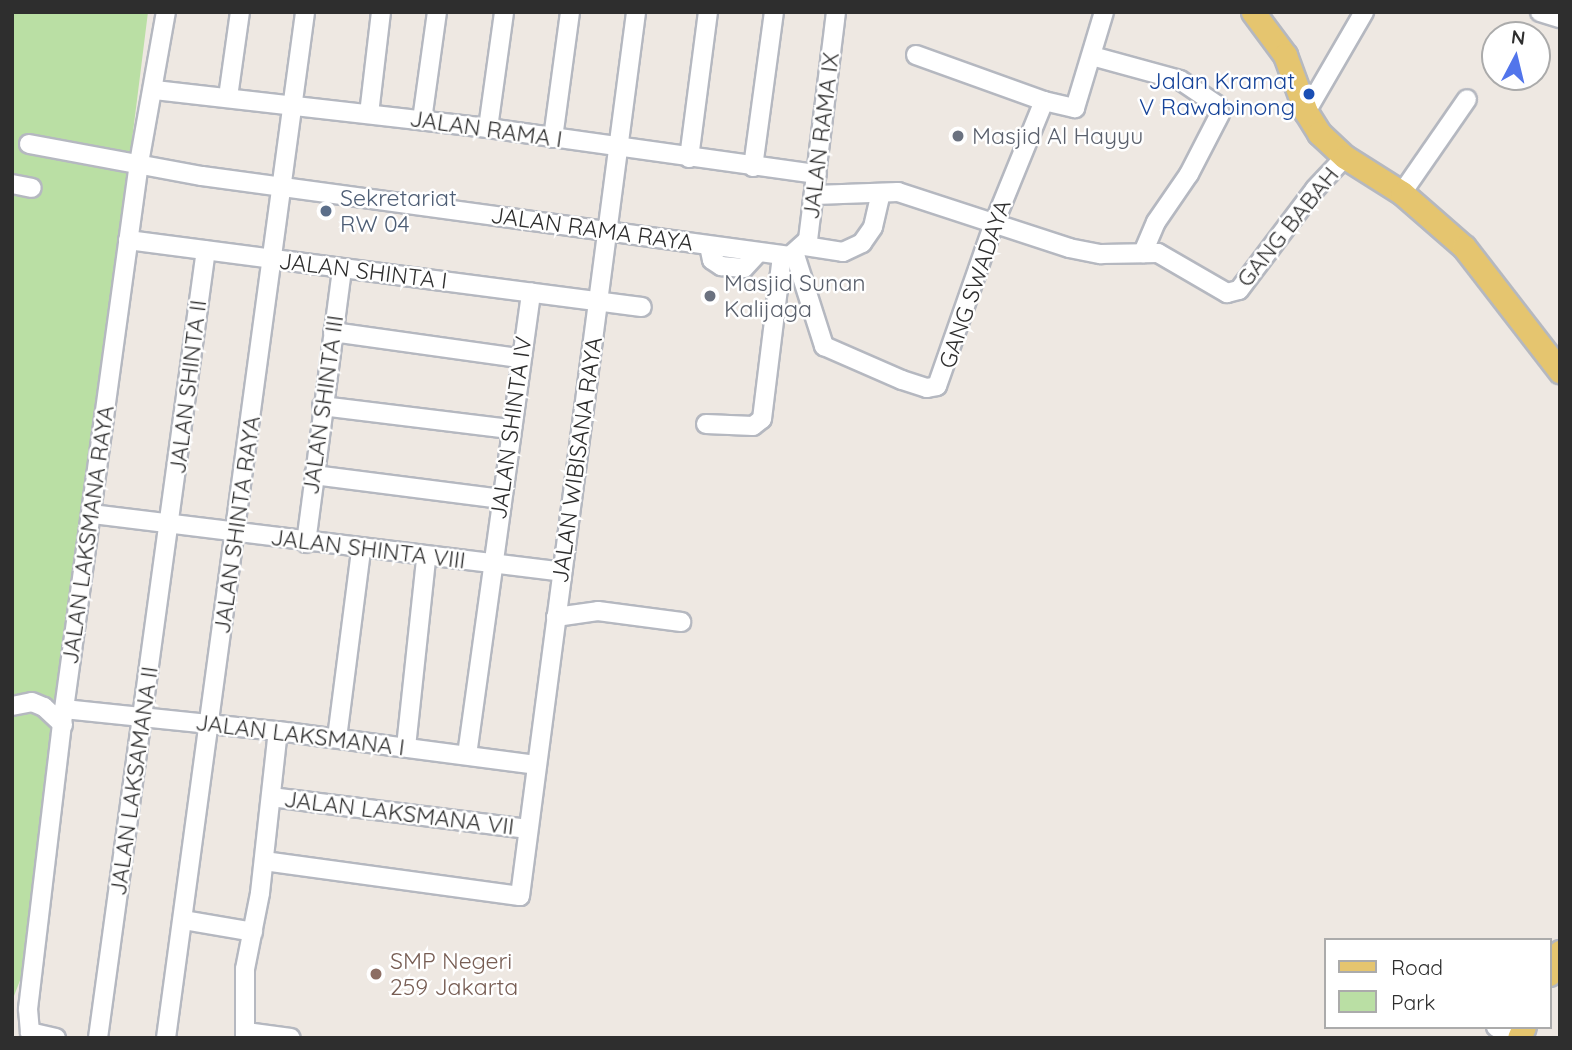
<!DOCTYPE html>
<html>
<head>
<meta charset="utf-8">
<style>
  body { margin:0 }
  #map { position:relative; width:1572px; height:1050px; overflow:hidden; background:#eee8e2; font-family:Quicksand,sans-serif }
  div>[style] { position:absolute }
  .green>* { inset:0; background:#badfa4 }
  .roads { filter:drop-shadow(2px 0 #b5b8c0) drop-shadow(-2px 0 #b5b8c0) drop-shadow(0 2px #b5b8c0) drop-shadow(0 -2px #b5b8c0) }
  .minor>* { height:18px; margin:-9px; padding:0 9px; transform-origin:9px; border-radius:9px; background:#fff }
  .major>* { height:23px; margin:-11.5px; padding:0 11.5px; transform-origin:11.5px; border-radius:11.5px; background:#e5c56f }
  .dots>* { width:19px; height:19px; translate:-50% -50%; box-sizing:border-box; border:4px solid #fff; border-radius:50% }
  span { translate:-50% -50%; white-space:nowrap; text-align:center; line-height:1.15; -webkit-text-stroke:5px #fff; paint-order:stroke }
  .transit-label { font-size:23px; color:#164399 }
  .right { translate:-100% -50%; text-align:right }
  .street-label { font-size:23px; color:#2e2e2e }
  .worship-label { font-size:23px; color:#5b616d }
  .left { translate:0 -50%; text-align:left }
  .service-label { font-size:23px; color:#4e5e75 }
  .education-label { font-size:23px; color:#785e54 }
  .frame { position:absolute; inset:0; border:14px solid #2e2e2e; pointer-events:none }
  .legend { position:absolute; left:1324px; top:938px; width:228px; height:91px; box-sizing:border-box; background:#fff; border:2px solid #ababab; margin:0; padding:9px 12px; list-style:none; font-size:21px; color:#2e2e2e }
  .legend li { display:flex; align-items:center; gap:14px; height:35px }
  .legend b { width:35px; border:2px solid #ababab }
  .north { position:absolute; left:1481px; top:21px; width:70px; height:70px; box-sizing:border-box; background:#fff; border:2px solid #ababab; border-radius:50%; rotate:7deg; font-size:19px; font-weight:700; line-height:28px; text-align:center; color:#2e2e2e }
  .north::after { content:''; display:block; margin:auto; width:24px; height:32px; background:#5275eb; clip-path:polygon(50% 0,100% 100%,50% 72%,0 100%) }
</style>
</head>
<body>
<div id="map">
  <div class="green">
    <div style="clip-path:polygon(12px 12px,148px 12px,30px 955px,12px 1001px)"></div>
  </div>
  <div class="roads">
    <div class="minor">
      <div style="left:1540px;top:12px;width:21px;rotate:17deg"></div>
      <div style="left:916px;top:55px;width:136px;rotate:19.8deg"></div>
      <div style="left:1092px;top:56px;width:91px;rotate:15.3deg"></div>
      <div style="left:1180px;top:80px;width:45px;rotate:34deg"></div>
      <div style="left:1217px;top:105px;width:9px;rotate:72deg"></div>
      <div style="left:1220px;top:114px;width:68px;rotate:117.3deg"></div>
      <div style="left:1189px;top:174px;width:58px;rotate:124.5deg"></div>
      <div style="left:1156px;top:222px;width:34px;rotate:113deg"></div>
      <div style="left:155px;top:90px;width:335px;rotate:6.5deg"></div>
      <div style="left:488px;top:128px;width:332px;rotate:8deg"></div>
      <div style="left:228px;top:97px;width:86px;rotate:-82deg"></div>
      <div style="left:1306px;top:112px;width:116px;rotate:-59.9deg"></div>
      <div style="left:369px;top:114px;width:103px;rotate:-83.3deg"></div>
      <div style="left:422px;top:120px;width:109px;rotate:-82.1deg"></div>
      <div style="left:488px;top:128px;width:117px;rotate:-82.1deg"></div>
      <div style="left:553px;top:138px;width:127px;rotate:-82.3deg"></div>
      <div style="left:29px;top:144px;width:176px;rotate:10.5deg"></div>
      <div style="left:202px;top:176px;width:593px;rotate:7.75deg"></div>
      <div style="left:790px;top:256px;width:24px;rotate:-42deg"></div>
      <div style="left:808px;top:240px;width:230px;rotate:-83deg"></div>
      <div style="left:689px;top:158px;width:147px;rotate:-82.6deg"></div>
      <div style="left:753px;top:167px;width:156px;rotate:-82.3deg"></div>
      <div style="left:12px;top:184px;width:20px;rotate:11deg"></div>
      <div style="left:1402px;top:193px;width:114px;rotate:-55.3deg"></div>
      <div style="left:815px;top:195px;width:83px;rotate:-2.1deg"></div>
      <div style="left:898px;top:192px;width:180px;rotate:18.1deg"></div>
      <div style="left:1069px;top:248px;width:33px;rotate:11deg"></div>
      <div style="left:1101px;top:254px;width:57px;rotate:-1deg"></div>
      <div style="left:1158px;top:253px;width:80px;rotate:30.1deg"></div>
      <div style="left:1227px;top:293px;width:12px;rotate:-14deg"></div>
      <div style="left:1239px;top:290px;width:126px;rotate:-53deg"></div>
      <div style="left:1315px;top:189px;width:44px;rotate:-46.8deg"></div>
      <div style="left:128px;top:240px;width:518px;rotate:7.43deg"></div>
      <div style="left:709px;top:246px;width:14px;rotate:78deg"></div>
      <div style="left:712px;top:260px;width:11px;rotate:34deg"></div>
      <div style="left:721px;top:266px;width:23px;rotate:5deg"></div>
      <div style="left:744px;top:268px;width:21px;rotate:-47deg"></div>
      <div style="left:805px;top:246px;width:38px;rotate:9deg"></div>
      <div style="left:843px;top:252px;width:21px;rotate:-25deg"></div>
      <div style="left:862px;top:243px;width:19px;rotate:-55deg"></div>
      <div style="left:873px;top:227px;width:35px;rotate:-77deg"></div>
      <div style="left:795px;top:255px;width:96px;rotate:72.3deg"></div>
      <div style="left:824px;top:346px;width:85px;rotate:23.6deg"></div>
      <div style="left:902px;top:380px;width:26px;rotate:18deg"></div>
      <div style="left:927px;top:388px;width:10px;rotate:-11deg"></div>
      <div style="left:937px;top:386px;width:170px;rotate:-70.7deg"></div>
      <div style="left:993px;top:226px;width:135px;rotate:-67.8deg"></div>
      <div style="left:1044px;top:101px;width:32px;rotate:13deg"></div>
      <div style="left:1075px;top:108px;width:100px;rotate:-73.2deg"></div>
      <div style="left:333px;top:332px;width:188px;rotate:8deg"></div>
      <div style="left:322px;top:406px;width:189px;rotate:7deg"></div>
      <div style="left:706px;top:424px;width:47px;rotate:2.4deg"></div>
      <div style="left:753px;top:426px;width:11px;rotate:-38deg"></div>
      <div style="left:762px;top:419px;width:163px;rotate:-83deg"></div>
      <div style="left:314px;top:475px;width:189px;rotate:7.3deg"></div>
      <div style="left:92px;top:514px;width:473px;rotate:7deg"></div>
      <div style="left:306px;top:543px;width:277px;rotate:-82.5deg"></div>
      <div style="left:556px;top:617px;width:42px;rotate:-8.1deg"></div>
      <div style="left:598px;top:611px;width:84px;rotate:7.5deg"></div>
      <div style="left:12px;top:706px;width:20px;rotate:-11deg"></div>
      <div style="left:32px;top:702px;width:13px;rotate:23deg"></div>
      <div style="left:44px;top:707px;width:26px;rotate:43deg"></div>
      <div style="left:64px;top:709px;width:215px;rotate:5.9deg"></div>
      <div style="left:278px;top:731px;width:260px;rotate:7.5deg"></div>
      <div style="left:337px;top:738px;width:189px;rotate:-82.7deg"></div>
      <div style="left:406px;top:747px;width:189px;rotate:-83.9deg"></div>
      <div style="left:467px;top:755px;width:467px;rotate:-82.1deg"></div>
      <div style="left:271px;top:797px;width:259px;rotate:7.1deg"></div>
      <div style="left:264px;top:861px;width:258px;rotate:7.8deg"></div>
      <div style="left:520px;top:896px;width:892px;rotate:-82.52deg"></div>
      <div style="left:183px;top:920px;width:71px;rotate:9.7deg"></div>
      <div style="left:1496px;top:1027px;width:21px;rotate:31deg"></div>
      <div style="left:246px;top:1032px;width:45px;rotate:7.6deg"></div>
      <div style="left:56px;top:1038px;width:27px;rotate:-167deg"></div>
      <div style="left:30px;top:1032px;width:23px;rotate:-95deg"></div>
      <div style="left:28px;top:1009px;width:302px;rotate:-83.2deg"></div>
      <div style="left:64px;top:709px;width:551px;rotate:-82.18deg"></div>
      <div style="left:139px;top:163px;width:153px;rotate:-79.9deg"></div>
      <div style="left:98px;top:1038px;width:795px;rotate:-82.2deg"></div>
      <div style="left:166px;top:1038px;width:1035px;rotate:-82.28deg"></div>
      <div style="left:245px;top:1038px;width:69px;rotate:-90deg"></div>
      <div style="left:245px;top:969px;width:77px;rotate:-78.8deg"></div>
      <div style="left:260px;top:893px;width:163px;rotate:-83.7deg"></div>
    </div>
    <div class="major">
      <div style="left:1253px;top:12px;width:54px;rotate:53.3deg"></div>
      <div style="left:1285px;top:55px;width:61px;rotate:69.8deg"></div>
      <div style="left:1306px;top:112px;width:25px;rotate:58deg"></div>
      <div style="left:1319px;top:133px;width:35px;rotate:43deg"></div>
      <div style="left:1345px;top:157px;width:67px;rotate:32.3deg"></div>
      <div style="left:1402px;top:193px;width:82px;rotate:41.1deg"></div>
      <div style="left:1464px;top:247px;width:157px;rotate:52.3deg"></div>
      <div style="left:1549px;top:974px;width:25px;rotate:-63deg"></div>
      <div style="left:1519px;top:1038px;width:12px;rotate:-66deg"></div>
    </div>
  </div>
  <div class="dots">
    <div style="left:1309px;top:94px;background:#1a4fb4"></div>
    <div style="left:958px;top:136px;background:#6b7280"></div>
    <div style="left:326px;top:211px;background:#5c6f8a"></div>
    <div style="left:710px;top:296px;background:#6b7280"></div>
    <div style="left:376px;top:974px;background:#8d6e63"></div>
  </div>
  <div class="transit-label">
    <span class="right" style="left:1295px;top:94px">Jalan Kramat<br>V Rawabinong</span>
  </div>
  <div class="street-label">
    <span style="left:486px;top:129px;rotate:8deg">JALAN RAMA I</span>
    <span style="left:821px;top:136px;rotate:-83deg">JALAN RAMA IX</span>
    <span style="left:1288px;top:227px;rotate:-51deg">GANG BABAH</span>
    <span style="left:592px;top:229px;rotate:8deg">JALAN RAMA RAYA</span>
    <span style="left:363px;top:271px;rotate:7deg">JALAN SHINTA I</span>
    <span style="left:975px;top:284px;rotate:-71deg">GANG SWADAYA</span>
    <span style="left:188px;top:387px;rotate:-83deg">JALAN SHINTA II</span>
    <span style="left:323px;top:405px;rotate:-82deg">JALAN SHINTA III</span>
    <span style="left:511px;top:428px;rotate:-82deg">JALAN SHINTA IV</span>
    <span style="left:577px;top:460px;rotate:-82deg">JALAN WIBISANA RAYA</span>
    <span style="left:237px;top:525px;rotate:-82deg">JALAN SHINTA RAYA</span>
    <span style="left:88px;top:535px;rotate:-82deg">JALAN LAKSMANA RAYA</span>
    <span style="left:368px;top:549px;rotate:7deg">JALAN SHINTA VIII</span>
    <span style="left:300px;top:735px;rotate:7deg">JALAN LAKSMANA I</span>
    <span style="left:134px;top:781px;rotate:-82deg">JALAN LAKSAMANA II</span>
    <span style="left:399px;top:813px;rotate:7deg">JALAN LAKSMANA VII</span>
  </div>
  <div class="worship-label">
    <span class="left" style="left:972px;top:136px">Masjid Al Hayyu</span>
    <span class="left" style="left:724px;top:296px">Masjid Sunan<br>Kalijaga</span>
  </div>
  <div class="service-label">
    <span class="left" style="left:340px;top:211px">Sekretariat<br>RW 04</span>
  </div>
  <div class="education-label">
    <span class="left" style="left:390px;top:974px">SMP Negeri<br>259 Jakarta</span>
  </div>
  <div class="frame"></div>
  <ul class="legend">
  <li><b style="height:9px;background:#e5c56f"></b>Road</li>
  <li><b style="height:19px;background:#badfa4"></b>Park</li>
  </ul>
  <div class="north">N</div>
</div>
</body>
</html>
